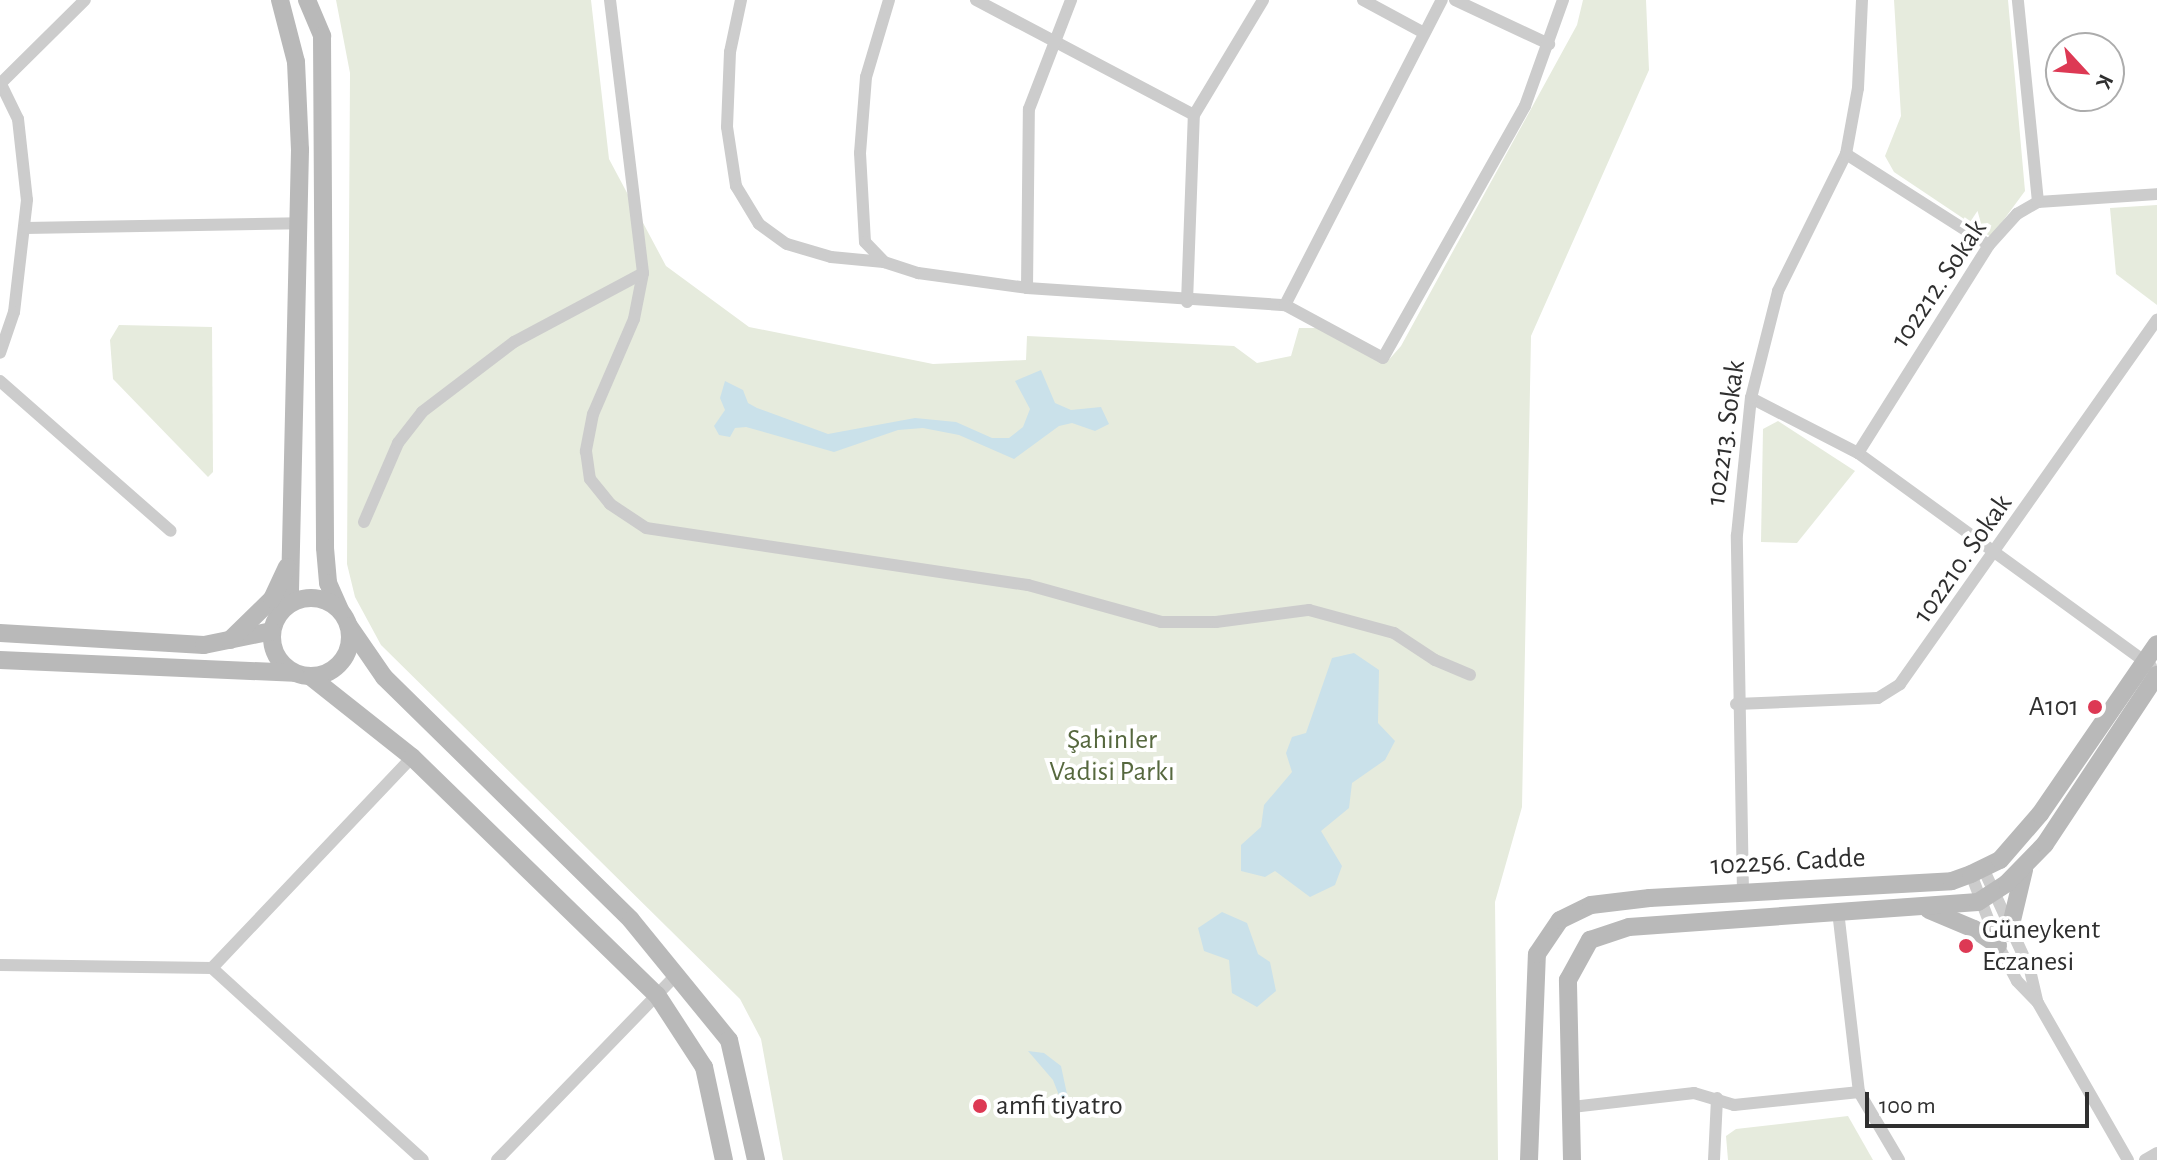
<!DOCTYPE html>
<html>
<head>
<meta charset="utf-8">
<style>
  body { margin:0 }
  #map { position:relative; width:2157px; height:1160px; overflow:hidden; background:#fff; font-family:"Alegreya Sans",sans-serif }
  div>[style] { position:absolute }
  .green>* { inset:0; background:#e6ebdd }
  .water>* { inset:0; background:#cae1ea }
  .street>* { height:12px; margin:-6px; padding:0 6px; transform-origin:6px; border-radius:6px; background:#ccc }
  .secondary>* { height:18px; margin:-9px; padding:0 9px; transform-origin:9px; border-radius:9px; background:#b9b9b9 }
  .secondary>.ring { margin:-9px; padding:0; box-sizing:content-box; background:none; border:18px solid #b9b9b9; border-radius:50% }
  .dots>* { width:22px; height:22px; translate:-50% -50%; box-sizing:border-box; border:4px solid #fff; border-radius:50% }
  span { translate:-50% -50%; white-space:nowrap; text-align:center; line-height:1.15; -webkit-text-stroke:8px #fff; paint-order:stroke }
  .street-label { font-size:28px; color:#2f2f2f }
  .poi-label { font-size:28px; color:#2f2f2f }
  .right { translate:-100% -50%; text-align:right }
  .left { translate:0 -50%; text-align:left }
  .park-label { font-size:28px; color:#56683e }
  .north { position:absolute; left:2045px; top:32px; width:80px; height:80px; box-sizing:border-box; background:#fff; border:2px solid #acacac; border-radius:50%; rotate:116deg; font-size:22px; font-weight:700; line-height:32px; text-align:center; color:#2f2f2f }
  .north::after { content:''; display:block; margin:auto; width:28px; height:36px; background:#dd3954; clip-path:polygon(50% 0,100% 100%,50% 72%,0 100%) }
  .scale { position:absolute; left:1865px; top:1092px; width:224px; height:36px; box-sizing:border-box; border:4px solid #2f2f2f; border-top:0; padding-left:10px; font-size:24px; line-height:28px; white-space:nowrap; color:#2f2f2f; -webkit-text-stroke:6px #fff; paint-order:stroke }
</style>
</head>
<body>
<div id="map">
  <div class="green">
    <div style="clip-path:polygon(336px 0,591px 0,609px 159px,666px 266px,749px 327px,933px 364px,1026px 360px,1027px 336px,1234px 346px,1257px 363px,1291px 356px,1299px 328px,1319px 328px,1386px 363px,1401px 346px,1577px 25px,1583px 0,1646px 0,1649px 70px,1531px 336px,1522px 807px,1495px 902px,1498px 1160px,783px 1160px,761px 1039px,740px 999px,381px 645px,355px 597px,347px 564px,350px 73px)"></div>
    <div style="clip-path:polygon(1894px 0,2008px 0,2025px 191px,1991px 237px,1894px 172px,1885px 156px,1901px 116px)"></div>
    <div style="clip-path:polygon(2157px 205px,2157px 305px,2116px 274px,2110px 208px)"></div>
    <div style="clip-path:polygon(119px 325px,212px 327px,213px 472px,208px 477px,113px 379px,110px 340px)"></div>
    <div style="clip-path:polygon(1778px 421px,1855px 471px,1797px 543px,1761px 542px,1763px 429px)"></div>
    <div style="clip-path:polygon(1848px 1116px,1873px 1160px,1728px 1160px,1726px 1136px,1736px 1129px)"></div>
  </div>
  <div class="water">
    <div style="clip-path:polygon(1041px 370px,1055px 403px,1071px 410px,1101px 407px,1109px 424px,1095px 431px,1072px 423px,1059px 426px,1014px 459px,959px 435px,923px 428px,898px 430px,834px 452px,746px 427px,735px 428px,730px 437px,719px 435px,714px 426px,725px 410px,720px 398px,725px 381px,743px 390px,748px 403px,757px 408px,828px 434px,915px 418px,956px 422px,992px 438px,1009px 438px,1023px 427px,1030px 409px,1015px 381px)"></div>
    <div style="clip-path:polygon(1354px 653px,1379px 670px,1378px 723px,1395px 741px,1385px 760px,1352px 783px,1349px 808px,1321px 831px,1342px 866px,1335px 885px,1310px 897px,1275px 871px,1265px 877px,1241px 871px,1241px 845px,1261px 827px,1264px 805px,1292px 772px,1286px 753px,1292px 737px,1306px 733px,1332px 658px)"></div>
    <div style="clip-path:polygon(1222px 912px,1247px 923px,1258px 954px,1270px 962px,1276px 991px,1257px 1007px,1232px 993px,1229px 960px,1204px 951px,1198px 928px)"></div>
    <div style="clip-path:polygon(1028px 1051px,1044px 1053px,1061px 1066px,1070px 1108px,1064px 1108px,1053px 1080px)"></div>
  </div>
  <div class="street">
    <div style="left:610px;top:0;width:275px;rotate:83.1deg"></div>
    <div style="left:643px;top:273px;width:47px;rotate:101.1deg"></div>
    <div style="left:634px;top:319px;width:103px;rotate:113.3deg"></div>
    <div style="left:593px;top:414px;width:38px;rotate:101deg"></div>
    <div style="left:586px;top:451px;width:28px;rotate:82deg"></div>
    <div style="left:590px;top:479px;width:32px;rotate:51deg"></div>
    <div style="left:610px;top:504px;width:43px;rotate:33.7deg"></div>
    <div style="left:646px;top:528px;width:386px;rotate:8.5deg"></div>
    <div style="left:1028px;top:585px;width:138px;rotate:15.5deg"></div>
    <div style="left:1161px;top:622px;width:55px"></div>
    <div style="left:1216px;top:622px;width:94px;rotate:-7.4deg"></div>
    <div style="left:1309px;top:610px;width:88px;rotate:15.1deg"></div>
    <div style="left:1394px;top:633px;width:49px;rotate:33.4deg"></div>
    <div style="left:1435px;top:660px;width:38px;rotate:23deg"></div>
    <div style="left:741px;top:0;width:53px;rotate:101.9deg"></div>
    <div style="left:730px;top:52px;width:75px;rotate:92.3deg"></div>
    <div style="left:727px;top:127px;width:60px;rotate:81.3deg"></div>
    <div style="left:736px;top:186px;width:44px;rotate:58.8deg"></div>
    <div style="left:759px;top:224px;width:34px;rotate:36deg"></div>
    <div style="left:787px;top:244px;width:46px;rotate:16.5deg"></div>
    <div style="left:831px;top:257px;width:53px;rotate:5.4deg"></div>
    <div style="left:889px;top:0;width:80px;rotate:106.6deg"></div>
    <div style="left:866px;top:77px;width:76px;rotate:94.5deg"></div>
    <div style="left:860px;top:153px;width:89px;rotate:86.8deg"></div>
    <div style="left:865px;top:242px;width:28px;rotate:46deg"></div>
    <div style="left:884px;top:262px;width:36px;rotate:18deg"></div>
    <div style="left:918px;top:273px;width:110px;rotate:7.8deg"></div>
    <div style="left:1027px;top:288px;width:259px;rotate:3.8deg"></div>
    <div style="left:1285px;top:305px;width:343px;rotate:-62.8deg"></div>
    <div style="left:976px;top:0;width:246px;rotate:27.8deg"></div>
    <div style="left:1363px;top:0;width:69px;rotate:28.4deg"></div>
    <div style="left:1455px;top:0;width:104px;rotate:25.1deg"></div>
    <div style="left:0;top:82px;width:41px;rotate:64.1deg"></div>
    <div style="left:18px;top:119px;width:81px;rotate:83.7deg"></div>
    <div style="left:27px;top:200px;width:113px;rotate:96.6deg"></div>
    <div style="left:14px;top:312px;width:43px;rotate:108.9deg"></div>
    <div style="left:1px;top:83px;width:118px;rotate:-44.7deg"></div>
    <div style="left:1846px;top:154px;width:169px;rotate:32.5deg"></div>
    <div style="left:2038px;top:202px;width:119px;rotate:-3.8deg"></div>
    <div style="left:25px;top:228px;width:274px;rotate:-1deg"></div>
    <div style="left:1027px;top:288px;width:179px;rotate:-89.4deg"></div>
    <div style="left:1029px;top:109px;width:117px;rotate:-68.9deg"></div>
    <div style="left:1187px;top:302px;width:187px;rotate:-87.9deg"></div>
    <div style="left:1194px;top:115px;width:134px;rotate:-59deg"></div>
    <div style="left:1285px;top:305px;width:111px;rotate:28.4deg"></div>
    <div style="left:1383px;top:358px;width:289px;rotate:-60.6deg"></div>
    <div style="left:1525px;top:106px;width:113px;rotate:-70.3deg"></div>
    <div style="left:0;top:381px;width:227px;rotate:41.3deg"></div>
    <div style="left:1751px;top:398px;width:120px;rotate:27.2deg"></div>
    <div style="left:1858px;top:453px;width:362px;rotate:36deg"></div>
    <div style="left:1858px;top:453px;width:246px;rotate:-57.8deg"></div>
    <div style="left:1989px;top:245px;width:42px;rotate:-47.9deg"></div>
    <div style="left:2017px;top:214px;width:24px;rotate:-30deg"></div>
    <div style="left:2038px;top:202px;width:203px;rotate:-95.7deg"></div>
    <div style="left:364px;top:522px;width:86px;rotate:-66.7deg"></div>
    <div style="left:398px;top:443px;width:39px;rotate:-52deg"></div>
    <div style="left:422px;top:412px;width:116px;rotate:-37.3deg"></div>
    <div style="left:514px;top:342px;width:146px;rotate:-28.1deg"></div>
    <div style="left:1736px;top:704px;width:142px;rotate:-2.4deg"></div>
    <div style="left:1878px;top:698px;width:26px;rotate:-32deg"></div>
    <div style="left:1900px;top:684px;width:446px;rotate:-54.8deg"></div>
    <div style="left:1983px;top:868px;width:112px;rotate:65.3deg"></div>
    <div style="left:2030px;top:970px;width:31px;rotate:77deg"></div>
    <div style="left:1971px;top:874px;width:76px;rotate:69.2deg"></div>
    <div style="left:1998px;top:945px;width:41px;rotate:62.2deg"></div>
    <div style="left:2017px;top:981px;width:30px;rotate:46deg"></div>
    <div style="left:2038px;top:1003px;width:181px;rotate:60.2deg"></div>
    <div style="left:1743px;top:893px;width:358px;rotate:-91deg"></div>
    <div style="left:1737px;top:535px;width:138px;rotate:-84.2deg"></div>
    <div style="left:1751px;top:398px;width:110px;rotate:-75.8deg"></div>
    <div style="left:1778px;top:291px;width:153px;rotate:-63.6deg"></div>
    <div style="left:1846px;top:154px;width:67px;rotate:-79.7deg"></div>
    <div style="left:1858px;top:88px;width:88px;rotate:-87.4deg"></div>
    <div style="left:1838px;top:911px;width:182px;rotate:83.4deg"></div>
    <div style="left:1859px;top:1092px;width:79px;rotate:59.5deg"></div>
    <div style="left:0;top:965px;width:212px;rotate:0.8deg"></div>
    <div style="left:212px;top:968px;width:285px;rotate:42.3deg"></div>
    <div style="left:212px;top:968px;width:291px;rotate:-46.5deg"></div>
    <div style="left:1572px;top:1107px;width:123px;rotate:-6.5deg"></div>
    <div style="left:1694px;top:1093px;width:42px;rotate:16.7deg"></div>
    <div style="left:1734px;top:1105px;width:126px;rotate:-5.9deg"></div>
    <div style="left:497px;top:1160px;width:257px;rotate:-45.9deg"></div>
    <div style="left:1714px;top:1160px;width:62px;rotate:-87.2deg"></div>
    <div style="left:2145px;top:1160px;width:14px;rotate:-30deg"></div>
  </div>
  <div class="secondary">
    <div style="left:280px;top:0;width:64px;rotate:75.5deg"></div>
    <div style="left:296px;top:62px;width:88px;rotate:87.4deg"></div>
    <div style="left:300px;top:150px;width:454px;rotate:91.3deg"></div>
    <div style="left:307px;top:0;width:39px;rotate:67deg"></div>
    <div style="left:322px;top:36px;width:512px;rotate:89.66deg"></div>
    <div style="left:325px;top:548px;width:35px;rotate:85deg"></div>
    <div style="left:328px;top:583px;width:30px;rotate:66deg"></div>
    <div class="ring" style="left:272px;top:598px;width:60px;height:60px"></div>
    <div style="left:349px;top:626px;width:62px;rotate:55.5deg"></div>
    <div style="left:384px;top:677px;width:346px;rotate:44.5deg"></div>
    <div style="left:631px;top:920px;width:155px;rotate:50.8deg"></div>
    <div style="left:729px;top:1040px;width:123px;rotate:77.3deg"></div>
    <div style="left:0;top:633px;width:204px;rotate:3.4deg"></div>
    <div style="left:204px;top:645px;width:69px;rotate:-11.6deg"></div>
    <div style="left:230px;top:640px;width:59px;rotate:-44.3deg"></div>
    <div style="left:272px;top:599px;width:35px;rotate:-65deg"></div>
    <div style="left:0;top:660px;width:294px;rotate:2.5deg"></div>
    <div style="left:311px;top:677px;width:129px;rotate:38.4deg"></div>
    <div style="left:412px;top:757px;width:342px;rotate:44.2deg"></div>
    <div style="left:657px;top:995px;width:86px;rotate:56.9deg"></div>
    <div style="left:704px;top:1067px;width:95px;rotate:77.9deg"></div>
    <div style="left:1929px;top:910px;width:49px;rotate:22.9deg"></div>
    <div style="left:1974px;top:929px;width:29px;rotate:34deg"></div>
    <div style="left:2009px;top:933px;width:65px;rotate:-76.6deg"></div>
    <div style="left:1529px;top:1160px;width:206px;rotate:-87.8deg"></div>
    <div style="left:1537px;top:954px;width:41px;rotate:-55.9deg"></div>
    <div style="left:1560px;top:920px;width:34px;rotate:-26deg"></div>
    <div style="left:1591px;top:905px;width:59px;rotate:-6.8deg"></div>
    <div style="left:1650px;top:898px;width:302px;rotate:-3.2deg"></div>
    <div style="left:1952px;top:881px;width:20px;rotate:-20deg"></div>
    <div style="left:1971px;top:874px;width:32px;rotate:-26deg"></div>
    <div style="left:2000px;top:860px;width:61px;rotate:-49deg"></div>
    <div style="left:2040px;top:814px;width:206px;rotate:-55.5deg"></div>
    <div style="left:1572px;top:1160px;width:180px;rotate:-91.3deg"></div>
    <div style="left:1568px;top:980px;width:46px;rotate:-61.2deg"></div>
    <div style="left:1590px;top:940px;width:41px;rotate:-18.4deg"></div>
    <div style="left:1629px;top:927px;width:350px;rotate:-4.1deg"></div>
    <div style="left:1978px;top:902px;width:35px;rotate:-33deg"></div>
    <div style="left:2007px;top:883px;width:54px;rotate:-45.7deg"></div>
    <div style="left:2045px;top:844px;width:203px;rotate:-56.5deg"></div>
  </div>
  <div class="dots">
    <div style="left:2095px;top:707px;background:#dd3954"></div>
    <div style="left:1966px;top:946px;background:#dd3954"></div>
    <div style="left:980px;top:1106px;background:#dd3954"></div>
  </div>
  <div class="street-label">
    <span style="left:1939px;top:284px;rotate:-56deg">102212. Sokak</span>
    <span style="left:1726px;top:433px;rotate:-82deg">102213. Sokak</span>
    <span style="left:1963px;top:559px;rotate:-55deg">102210. Sokak</span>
    <span style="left:1788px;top:862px;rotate:-3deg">102256. Cadde</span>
  </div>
  <div class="poi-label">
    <span class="right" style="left:2079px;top:707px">A101</span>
    <span class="left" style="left:1982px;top:946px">Güneykent<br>Eczanesi</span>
    <span class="left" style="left:996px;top:1106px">amfi tiyatro</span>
  </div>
  <div class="park-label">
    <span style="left:1112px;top:756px">Şahinler<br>Vadisi Parkı</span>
  </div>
  <div class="north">K</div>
  <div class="scale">100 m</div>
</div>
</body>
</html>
